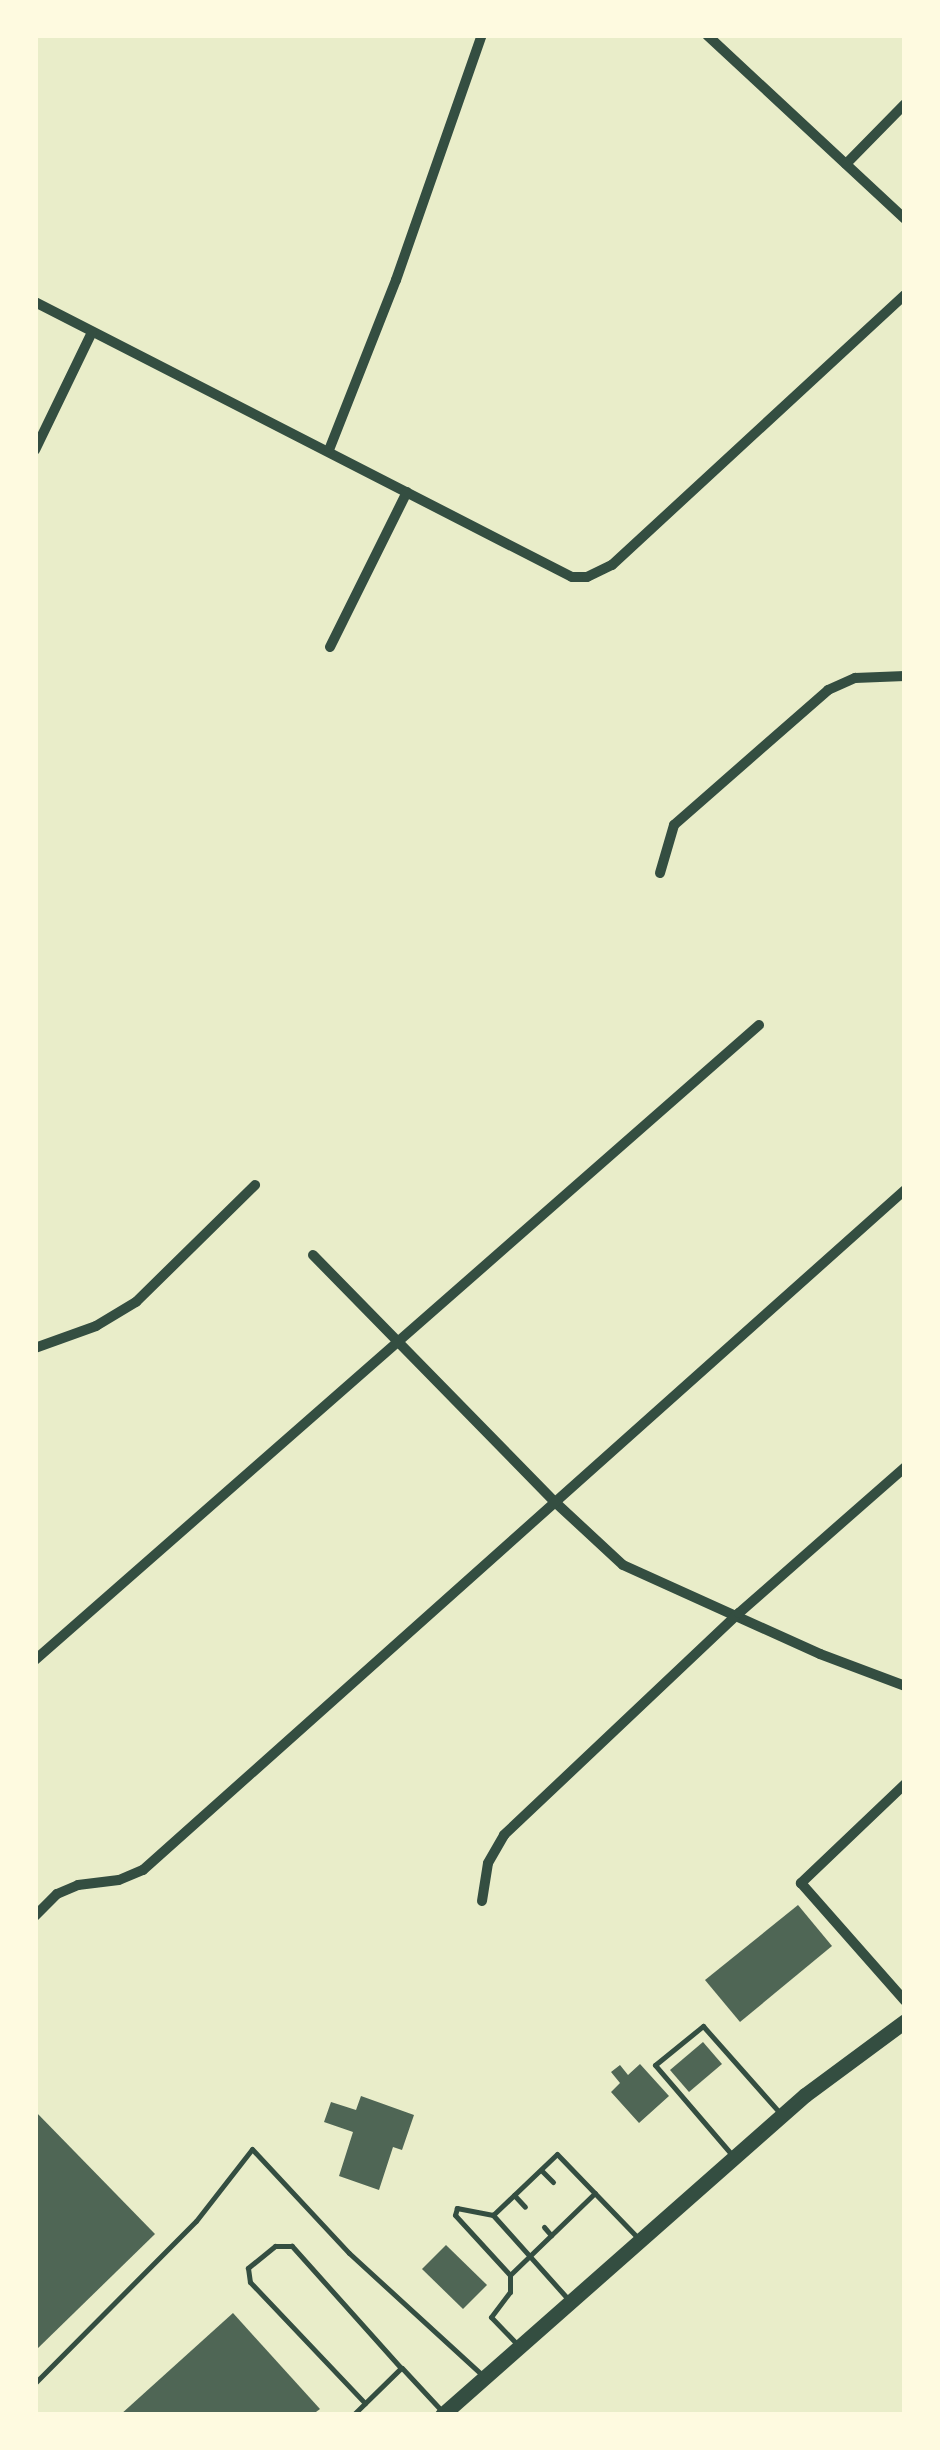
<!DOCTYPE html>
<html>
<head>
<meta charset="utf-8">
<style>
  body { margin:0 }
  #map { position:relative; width:940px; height:2450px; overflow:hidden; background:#e9edc9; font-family:Arial,sans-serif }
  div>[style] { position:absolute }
  .building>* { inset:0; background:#4f6655 }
  .service>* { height:5px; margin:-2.5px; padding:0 2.5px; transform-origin:2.5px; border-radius:2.5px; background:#344e41 }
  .minor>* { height:10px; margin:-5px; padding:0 5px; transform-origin:5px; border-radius:5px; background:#344e41 }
  .primary>* { height:15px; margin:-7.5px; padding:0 7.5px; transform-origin:7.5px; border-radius:7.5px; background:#344e41 }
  span { translate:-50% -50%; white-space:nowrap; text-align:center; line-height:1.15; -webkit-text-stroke:8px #fefae0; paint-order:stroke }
  .frame { position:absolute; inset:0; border:38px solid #fefae0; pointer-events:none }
</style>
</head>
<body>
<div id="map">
  <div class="building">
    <div style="clip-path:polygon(798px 1905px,832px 1946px,740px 2022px,705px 1980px)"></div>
    <div style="clip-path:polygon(703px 2042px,722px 2064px,689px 2092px,670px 2070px)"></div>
    <div style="clip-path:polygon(640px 2064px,669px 2096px,639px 2123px,611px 2092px,620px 2083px,611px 2072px,620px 2065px,628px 2075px)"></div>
    <div style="clip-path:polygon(361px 2096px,414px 2115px,402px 2150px,393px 2147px,379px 2190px,339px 2176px,353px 2132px,324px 2122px,331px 2102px,356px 2110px)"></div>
    <div style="clip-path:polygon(35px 2111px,155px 2234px,35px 2351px)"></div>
    <div style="clip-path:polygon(446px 2245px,487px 2285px,463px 2309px,422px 2269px)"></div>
    <div style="clip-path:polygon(233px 2313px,320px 2409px,312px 2415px,120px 2415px)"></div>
  </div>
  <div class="service">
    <div style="left:733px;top:2156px;width:120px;rotate:-130.6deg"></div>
    <div style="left:655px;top:2065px;width:62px;rotate:-39.1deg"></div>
    <div style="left:703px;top:2026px;width:116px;rotate:48.5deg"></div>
    <div style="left:541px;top:2170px;width:17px;rotate:45deg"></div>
    <div style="left:514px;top:2195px;width:16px;rotate:47deg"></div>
    <div style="left:493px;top:2215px;width:37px;rotate:-169deg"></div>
    <div style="left:457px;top:2208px;width:7px;rotate:106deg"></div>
    <div style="left:455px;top:2215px;width:81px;rotate:47.5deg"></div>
    <div style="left:544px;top:2227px;width:11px;rotate:49deg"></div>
    <div style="left:568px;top:2299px;width:113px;rotate:-131.8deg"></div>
    <div style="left:493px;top:2215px;width:88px;rotate:-43.6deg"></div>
    <div style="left:557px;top:2154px;width:117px;rotate:46deg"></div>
    <div style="left:516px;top:2343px;width:36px;rotate:-134deg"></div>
    <div style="left:491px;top:2317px;width:31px;rotate:-53deg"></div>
    <div style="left:510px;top:2292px;width:17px;rotate:-90deg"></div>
    <div style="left:510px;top:2275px;width:118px;rotate:-44deg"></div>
    <div style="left:402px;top:2368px;width:59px;rotate:47.1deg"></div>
    <div style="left:35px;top:2383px;width:228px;rotate:-45.2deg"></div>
    <div style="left:196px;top:2221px;width:91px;rotate:-52.1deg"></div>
    <div style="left:252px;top:2149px;width:142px;rotate:47deg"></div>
    <div style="left:349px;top:2253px;width:182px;rotate:42.5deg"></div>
    <div style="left:353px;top:2415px;width:67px;rotate:-44.4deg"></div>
    <div style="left:401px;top:2368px;width:164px;rotate:-131.8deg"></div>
    <div style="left:292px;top:2246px;width:17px;rotate:180deg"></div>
    <div style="left:275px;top:2246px;width:35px;rotate:141deg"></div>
    <div style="left:248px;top:2268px;width:14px;rotate:82deg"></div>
    <div style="left:250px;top:2282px;width:167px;rotate:46.5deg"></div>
  </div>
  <div class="minor">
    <div style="left:707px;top:35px;width:270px;rotate:42.9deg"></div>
    <div style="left:846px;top:164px;width:84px;rotate:-45.5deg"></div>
    <div style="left:35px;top:302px;width:603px;rotate:27.12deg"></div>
    <div style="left:572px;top:577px;width:15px"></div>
    <div style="left:587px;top:577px;width:28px;rotate:-26deg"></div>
    <div style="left:612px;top:565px;width:398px;rotate:-42.7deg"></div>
    <div style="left:35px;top:450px;width:131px;rotate:-64.2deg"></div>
    <div style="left:329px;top:450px;width:183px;rotate:-68.5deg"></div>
    <div style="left:396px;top:280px;width:260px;rotate:-70.7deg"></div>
    <div style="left:330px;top:647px;width:173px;rotate:-63.6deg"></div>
    <div style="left:660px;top:873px;width:50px;rotate:-73.7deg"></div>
    <div style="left:674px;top:825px;width:205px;rotate:-41.2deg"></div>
    <div style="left:828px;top:690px;width:30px;rotate:-24deg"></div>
    <div style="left:855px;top:678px;width:50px;rotate:-2.3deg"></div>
    <div style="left:313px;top:1255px;width:347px;rotate:45.6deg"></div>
    <div style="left:556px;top:1503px;width:91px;rotate:42.8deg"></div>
    <div style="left:623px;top:1565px;width:216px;rotate:24.3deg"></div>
    <div style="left:820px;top:1654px;width:91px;rotate:20.6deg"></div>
    <div style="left:35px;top:1348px;width:65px;rotate:-19.8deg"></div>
    <div style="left:96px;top:1326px;width:47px;rotate:-31deg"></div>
    <div style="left:136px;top:1302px;width:167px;rotate:-44.5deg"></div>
    <div style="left:35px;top:1660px;width:963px;rotate:-41.25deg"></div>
    <div style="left:905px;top:1784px;width:144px;rotate:136.4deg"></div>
    <div style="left:801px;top:1883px;width:157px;rotate:48.6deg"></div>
    <div style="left:482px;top:1901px;width:38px;rotate:-81deg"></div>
    <div style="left:488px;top:1863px;width:32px;rotate:-60deg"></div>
    <div style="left:504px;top:1835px;width:323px;rotate:-43.4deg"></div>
    <div style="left:739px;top:1613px;width:221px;rotate:-41.3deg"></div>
    <div style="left:35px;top:1916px;width:31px;rotate:-45deg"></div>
    <div style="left:57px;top:1894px;width:23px;rotate:-23deg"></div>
    <div style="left:78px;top:1885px;width:41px;rotate:-7deg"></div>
    <div style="left:119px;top:1880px;width:26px;rotate:-23deg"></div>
    <div style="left:143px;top:1870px;width:1021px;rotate:-41.75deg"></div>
  </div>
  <div class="primary">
    <div style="left:442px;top:2415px;width:484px;rotate:-41.4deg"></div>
    <div style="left:805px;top:2095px;width:124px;rotate:-36.5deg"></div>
  </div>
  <div class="frame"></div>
</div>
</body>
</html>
